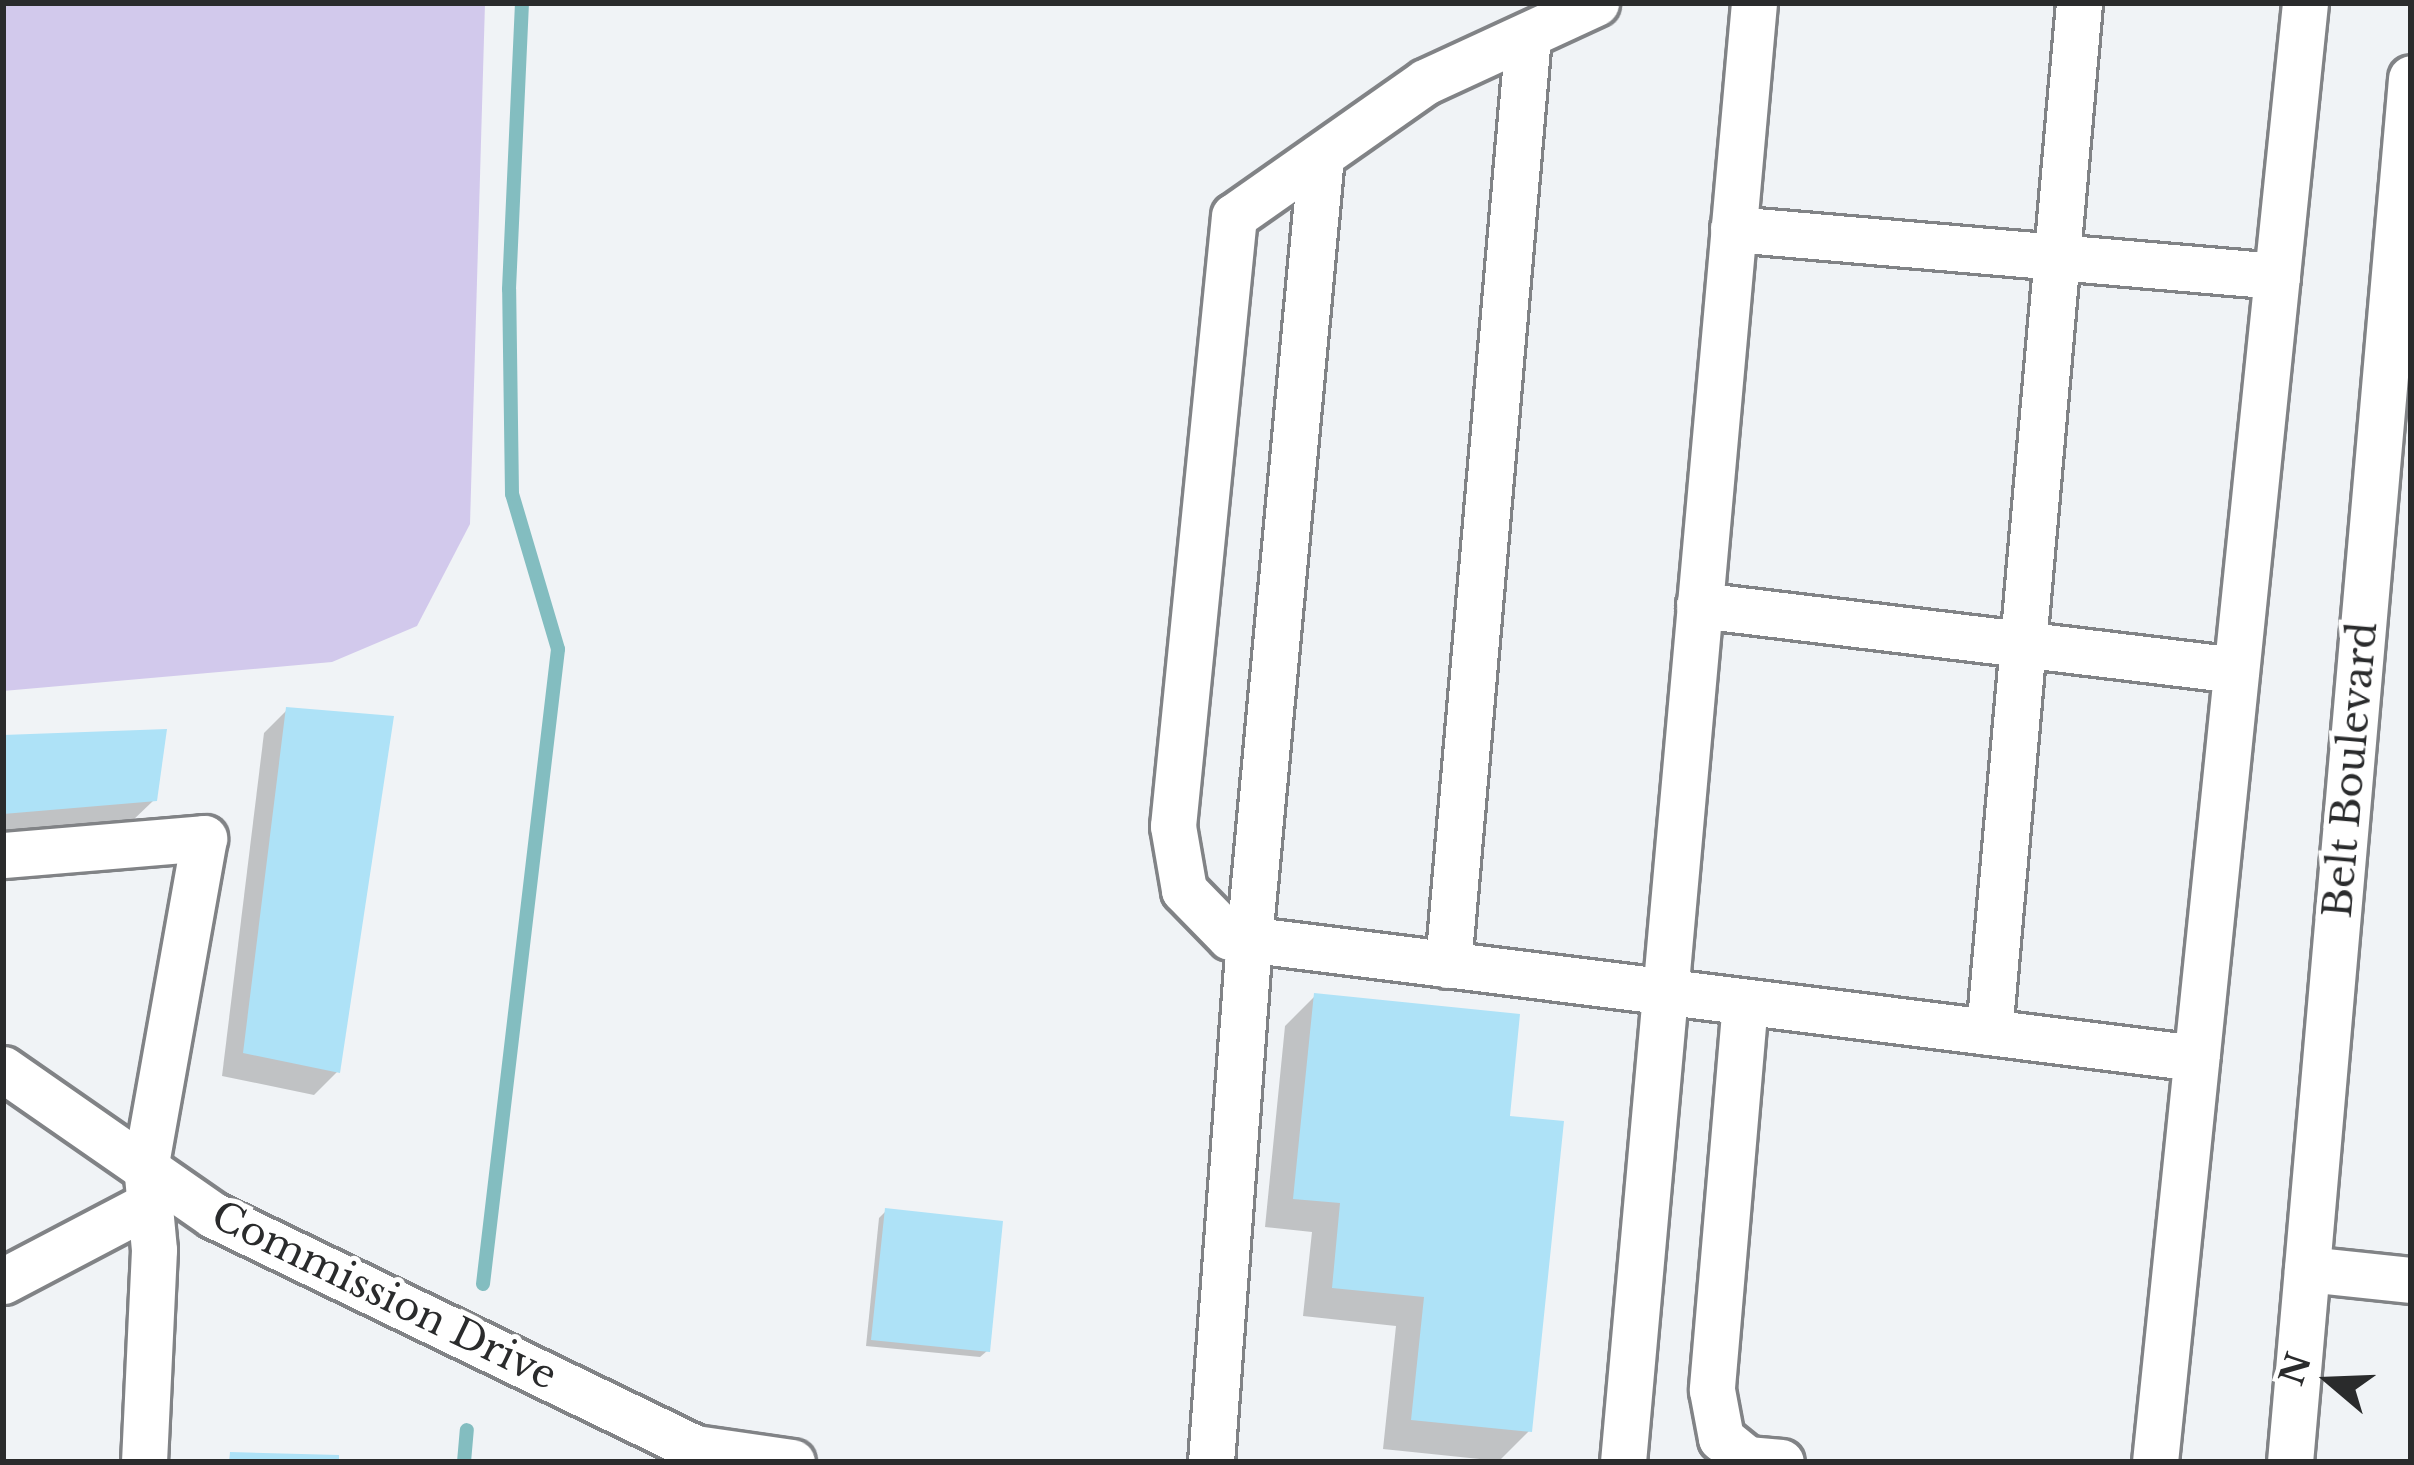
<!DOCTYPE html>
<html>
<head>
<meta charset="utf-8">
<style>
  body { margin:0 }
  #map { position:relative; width:2414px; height:1465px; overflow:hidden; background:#f0f3f6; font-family:"Libre Baskerville",serif }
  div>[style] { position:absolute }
  .green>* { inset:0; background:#d2c9ec }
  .shadow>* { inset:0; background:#0003 }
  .stream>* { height:14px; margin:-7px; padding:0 7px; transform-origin:7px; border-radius:7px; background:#83bdc0 }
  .building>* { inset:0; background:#aee2f7 }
  .roads { filter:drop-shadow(3px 0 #818386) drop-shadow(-3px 0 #818386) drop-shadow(0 3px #818386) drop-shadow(0 -3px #818386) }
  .minor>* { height:45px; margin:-22.5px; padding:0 22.5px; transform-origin:22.5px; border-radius:22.5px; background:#fff }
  span { translate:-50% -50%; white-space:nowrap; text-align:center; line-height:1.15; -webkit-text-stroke:10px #fff; paint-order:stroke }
  .street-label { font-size:39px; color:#2a2b2c }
  .frame { position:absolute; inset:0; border:6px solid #2a2b2c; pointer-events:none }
  .north { position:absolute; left:2270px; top:1321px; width:120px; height:120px; -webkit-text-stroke:9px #fff; paint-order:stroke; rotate:289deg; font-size:33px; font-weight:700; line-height:48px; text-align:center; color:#2a2b2c }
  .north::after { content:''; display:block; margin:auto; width:42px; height:54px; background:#2a2b2c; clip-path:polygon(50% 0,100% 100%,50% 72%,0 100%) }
</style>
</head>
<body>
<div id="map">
  <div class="green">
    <div style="clip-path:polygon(3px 3px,485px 3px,470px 524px,417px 626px,332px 662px,3px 691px)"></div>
  </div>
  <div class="shadow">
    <div style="clip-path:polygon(287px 710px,337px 1072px,314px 1095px,222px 1076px,264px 733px)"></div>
    <div style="clip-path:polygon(3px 738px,154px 800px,130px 823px,3px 833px)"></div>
    <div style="clip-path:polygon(1315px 996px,1506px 1118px,1529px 1431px,1499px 1461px,1383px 1449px,1396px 1326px,1303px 1316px,1312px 1232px,1265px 1227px,1285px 1026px)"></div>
    <div style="clip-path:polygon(886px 1211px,987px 1351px,980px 1357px,866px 1346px,879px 1218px)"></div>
  </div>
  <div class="stream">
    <div style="left:483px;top:1284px;width:639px;rotate:-83.26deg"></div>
    <div style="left:558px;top:649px;width:162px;rotate:-106.5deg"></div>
    <div style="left:512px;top:494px;width:205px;rotate:-90.8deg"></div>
    <div style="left:509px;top:289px;width:286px;rotate:-87.4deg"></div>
    <div style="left:464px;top:1462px;width:32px;rotate:-85deg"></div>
  </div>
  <div class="building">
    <div style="clip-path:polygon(286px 707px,394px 716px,340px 1073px,243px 1053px)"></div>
    <div style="clip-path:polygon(167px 729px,157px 801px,3px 814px,3px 735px)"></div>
    <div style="clip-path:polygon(1314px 993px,1520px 1014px,1510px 1116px,1564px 1121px,1532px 1432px,1411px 1420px,1424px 1297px,1332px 1288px,1340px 1203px,1293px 1199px)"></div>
    <div style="clip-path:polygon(885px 1208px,1003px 1221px,990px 1352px,871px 1340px)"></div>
    <div style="clip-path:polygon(230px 1452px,339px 1455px,339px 1462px,229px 1462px)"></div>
  </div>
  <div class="roads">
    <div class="minor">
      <div style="left:1596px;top:3px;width:188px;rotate:155.2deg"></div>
      <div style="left:1425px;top:82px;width:233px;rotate:144.9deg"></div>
      <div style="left:1234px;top:216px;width:613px;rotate:95.71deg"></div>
      <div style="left:1173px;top:826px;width:65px;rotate:80.2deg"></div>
      <div style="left:1184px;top:890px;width:66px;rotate:45.6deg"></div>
      <div style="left:1230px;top:937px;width:974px;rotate:7.14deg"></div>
      <div style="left:1733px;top:229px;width:546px;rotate:4.94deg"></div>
      <div style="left:1699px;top:605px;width:541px;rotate:6.9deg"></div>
      <div style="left:3px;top:855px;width:202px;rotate:-4.8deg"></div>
      <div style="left:204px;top:838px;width:332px;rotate:100.1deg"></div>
      <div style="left:146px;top:1165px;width:85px;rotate:84.6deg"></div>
      <div style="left:154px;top:1250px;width:212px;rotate:92.7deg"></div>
      <div style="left:1448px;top:965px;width:933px;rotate:-85.08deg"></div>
      <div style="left:1745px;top:1002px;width:389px;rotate:94.9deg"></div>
      <div style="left:1712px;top:1390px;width:49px;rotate:79.4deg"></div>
      <div style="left:1721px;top:1438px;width:33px;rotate:39deg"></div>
      <div style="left:1747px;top:1459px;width:34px;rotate:5deg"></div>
      <div style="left:1989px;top:1032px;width:1033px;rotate:-85deg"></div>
      <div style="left:3px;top:1069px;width:256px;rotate:34.8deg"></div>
      <div style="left:213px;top:1215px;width:535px;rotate:25.8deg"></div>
      <div style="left:695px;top:1448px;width:98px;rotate:8.2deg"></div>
      <div style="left:2307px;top:1269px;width:105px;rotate:6deg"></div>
      <div style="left:3px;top:1281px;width:161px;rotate:-27.7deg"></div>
      <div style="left:1211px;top:1462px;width:524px;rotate:-85.84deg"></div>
      <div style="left:1249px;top:939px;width:786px;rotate:-84.75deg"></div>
      <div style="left:1623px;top:1462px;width:1465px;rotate:-84.87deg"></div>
      <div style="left:2155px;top:1462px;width:1467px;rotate:-84.13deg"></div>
      <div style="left:2290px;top:1462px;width:1389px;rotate:-85deg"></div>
    </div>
  </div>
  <div class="street-label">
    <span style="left:2351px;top:770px;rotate:-85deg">Belt Boulevard</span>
    <span style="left:384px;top:1296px;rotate:26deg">Commission Drive</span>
  </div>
  <div class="frame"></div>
  <div class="north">N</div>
</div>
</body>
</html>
